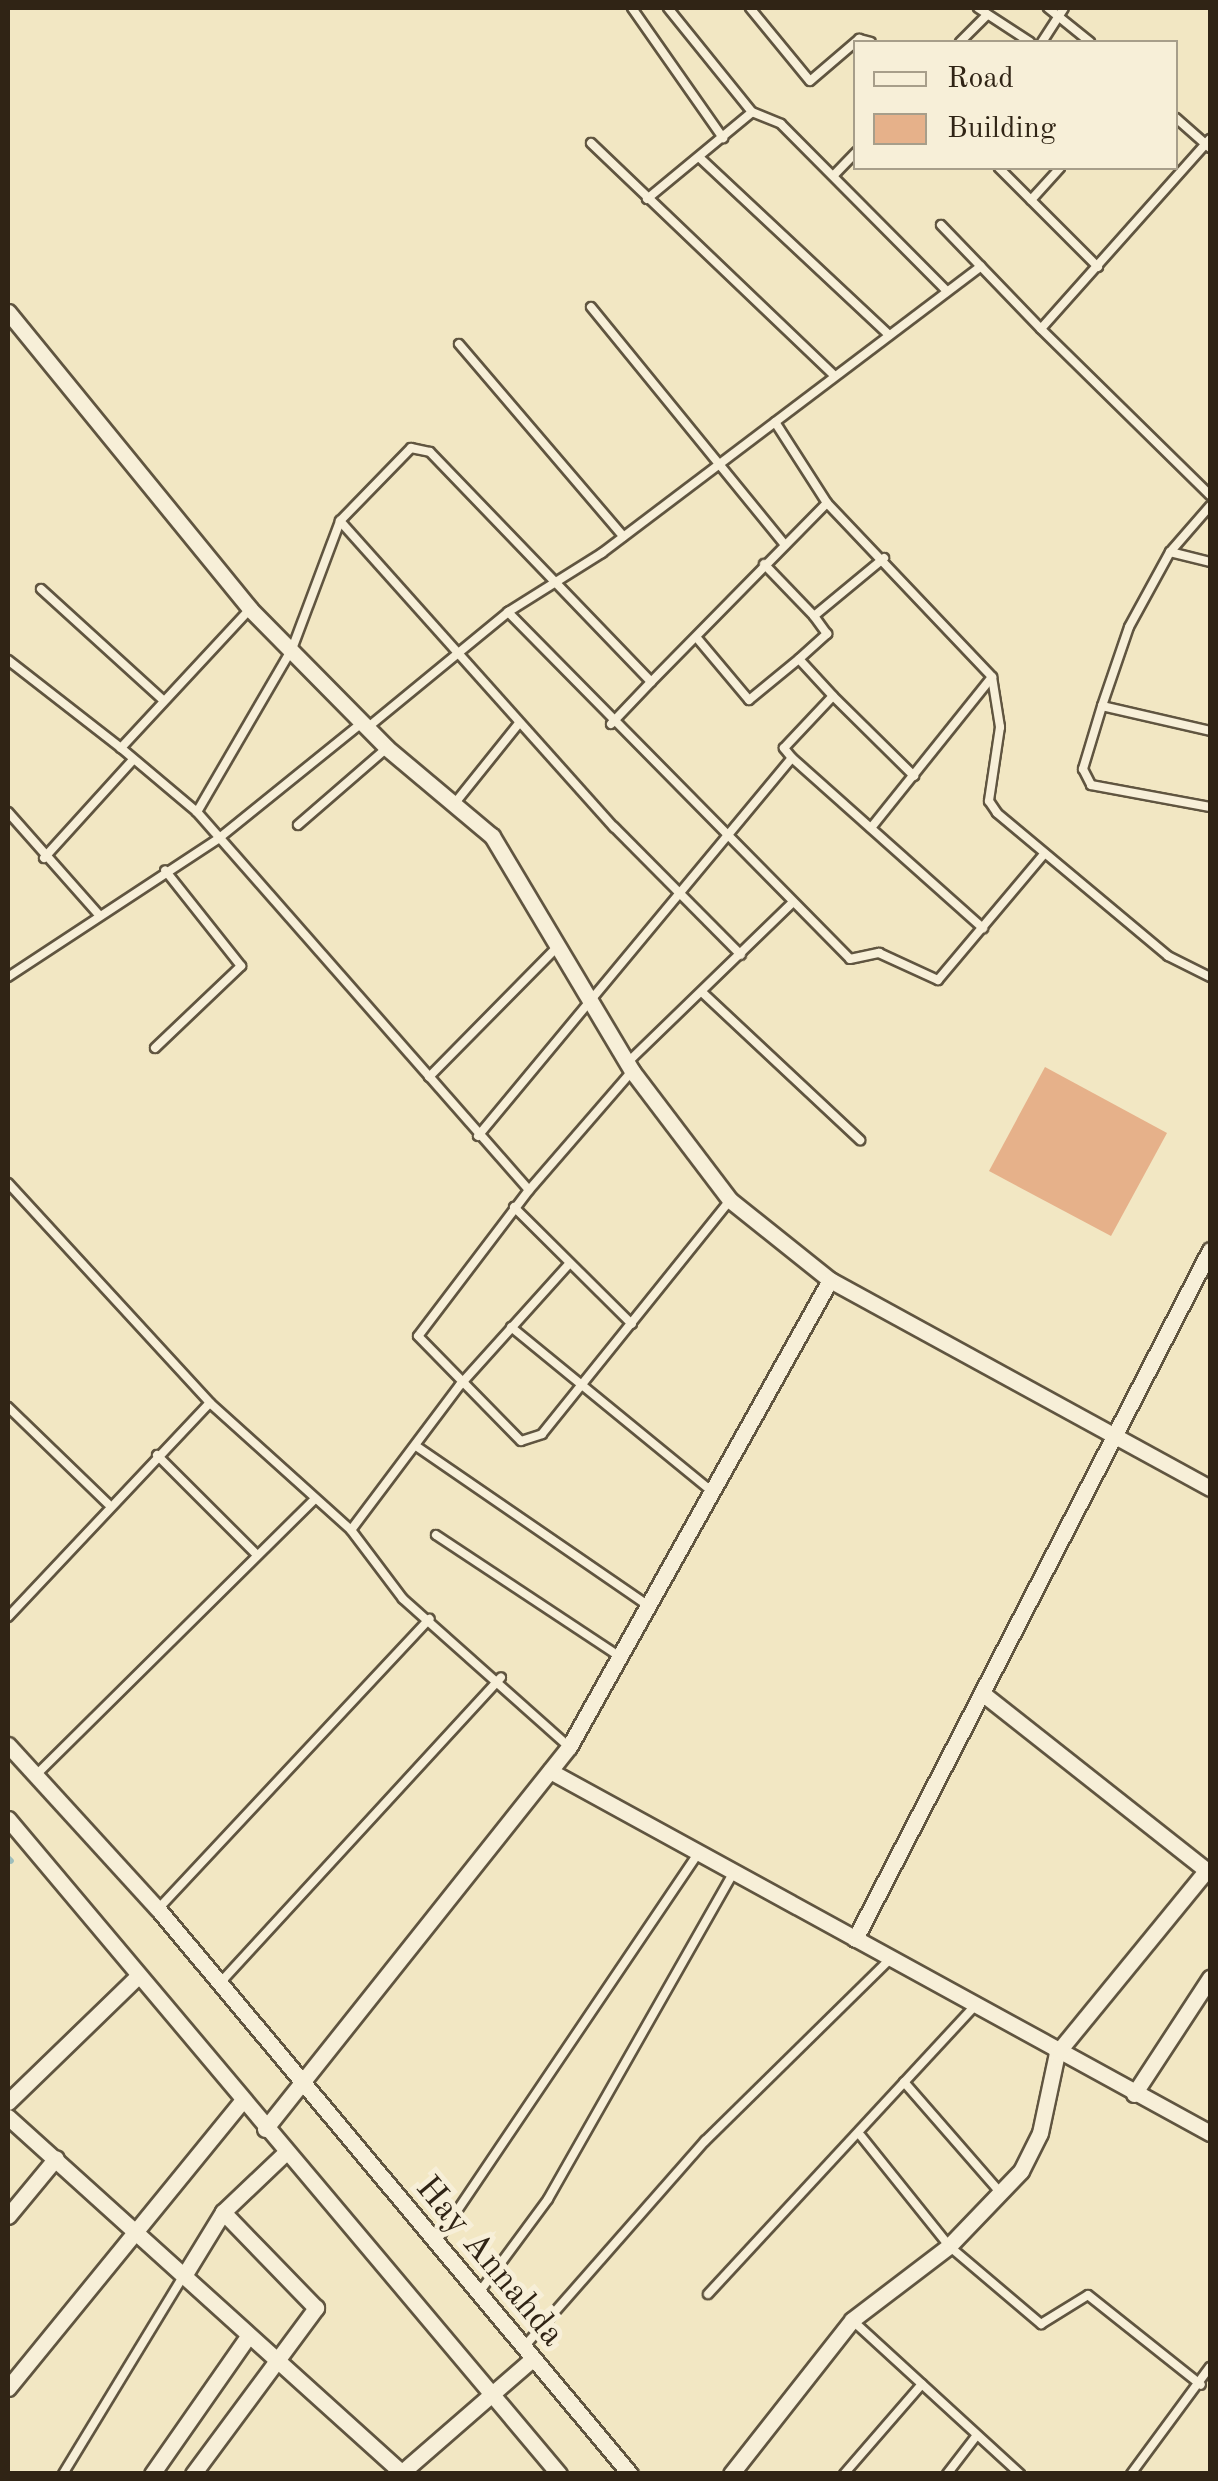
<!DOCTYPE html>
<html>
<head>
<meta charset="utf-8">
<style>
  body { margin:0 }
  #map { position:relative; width:1218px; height:2481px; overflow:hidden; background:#f2e7c3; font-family:"Old Standard TT",serif }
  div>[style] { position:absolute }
  .stream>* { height:6px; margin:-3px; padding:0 3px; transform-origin:3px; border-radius:3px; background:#9ebebc }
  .building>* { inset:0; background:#e6b18a }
  .roads { filter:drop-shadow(2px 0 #605540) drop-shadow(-2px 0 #605540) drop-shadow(0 2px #605540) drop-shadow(0 -2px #605540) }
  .lane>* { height:8px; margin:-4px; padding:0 4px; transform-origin:4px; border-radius:4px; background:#f7efd8 }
  .street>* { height:15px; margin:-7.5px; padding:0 7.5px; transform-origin:7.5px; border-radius:7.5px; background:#f7efd8 }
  span { translate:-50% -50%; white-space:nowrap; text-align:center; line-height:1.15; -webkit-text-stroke:10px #f7efd8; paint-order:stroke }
  .street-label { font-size:35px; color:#302415 }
  .frame { position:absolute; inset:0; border:10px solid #302415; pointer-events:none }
  .legend { position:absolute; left:853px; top:40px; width:325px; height:130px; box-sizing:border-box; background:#f7efd8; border:2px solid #a79e8a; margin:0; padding:12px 18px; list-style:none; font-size:30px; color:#302415 }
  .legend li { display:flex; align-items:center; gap:20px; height:50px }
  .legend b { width:50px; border:2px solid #a79e8a }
</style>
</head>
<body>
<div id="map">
  <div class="stream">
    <div style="left:8px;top:1858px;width:4px;rotate:45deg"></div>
  </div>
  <div class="building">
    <div style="clip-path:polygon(1045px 1067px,1167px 1133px,1111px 1236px,989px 1171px)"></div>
  </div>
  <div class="roads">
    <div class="lane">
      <div style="left:632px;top:8px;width:159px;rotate:55deg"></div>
      <div style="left:668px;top:8px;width:134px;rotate:51.1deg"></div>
      <div style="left:752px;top:112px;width:31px;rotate:22deg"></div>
      <div style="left:781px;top:124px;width:235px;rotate:45.2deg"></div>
      <div style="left:750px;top:8px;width:94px;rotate:50.6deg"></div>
      <div style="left:810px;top:81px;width:65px;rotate:-40.6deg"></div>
      <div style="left:859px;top:39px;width:12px;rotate:14deg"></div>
      <div style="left:978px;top:8px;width:62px;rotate:33.2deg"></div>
      <div style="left:1048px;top:8px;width:54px;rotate:39deg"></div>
      <div style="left:960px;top:42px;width:38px;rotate:-45deg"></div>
      <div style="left:1042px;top:42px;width:40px;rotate:-57.1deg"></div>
      <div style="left:1176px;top:118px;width:45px;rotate:41.4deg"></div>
      <div style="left:1210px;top:139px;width:254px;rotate:131.7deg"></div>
      <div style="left:1041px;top:329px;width:237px;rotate:44.5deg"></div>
      <div style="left:591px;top:143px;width:336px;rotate:43.7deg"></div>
      <div style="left:700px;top:158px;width:259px;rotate:43.1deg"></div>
      <div style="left:999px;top:168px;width:140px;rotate:45deg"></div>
      <div style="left:834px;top:175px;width:32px;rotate:-46deg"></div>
      <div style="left:647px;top:199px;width:136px;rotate:-39.6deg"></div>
      <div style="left:1031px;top:200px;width:43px;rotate:-47.8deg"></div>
      <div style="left:941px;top:225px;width:144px;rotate:46.1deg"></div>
      <div style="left:591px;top:307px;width:307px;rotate:50.8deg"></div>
      <div style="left:459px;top:344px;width:253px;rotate:49.5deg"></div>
      <div style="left:775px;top:422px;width:96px;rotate:57.3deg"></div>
      <div style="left:827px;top:503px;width:240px;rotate:46.5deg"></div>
      <div style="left:992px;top:677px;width:51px;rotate:80.9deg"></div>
      <div style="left:1000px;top:727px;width:75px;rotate:98.5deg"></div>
      <div style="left:989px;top:801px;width:14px;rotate:56deg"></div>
      <div style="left:997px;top:813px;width:223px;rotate:39.9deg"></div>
      <div style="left:1168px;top:956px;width:47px;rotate:26.6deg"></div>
      <div style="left:1210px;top:506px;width:61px;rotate:131deg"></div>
      <div style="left:1170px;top:552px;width:85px;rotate:118.7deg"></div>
      <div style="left:1129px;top:627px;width:83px;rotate:108.9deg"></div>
      <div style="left:1102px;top:706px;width:111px;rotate:13deg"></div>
      <div style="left:340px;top:521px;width:411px;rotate:48.2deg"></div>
      <div style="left:614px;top:827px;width:180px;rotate:45.2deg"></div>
      <div style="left:1170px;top:552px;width:41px;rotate:14deg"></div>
      <div style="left:764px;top:564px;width:72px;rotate:46.1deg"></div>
      <div style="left:41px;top:589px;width:164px;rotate:42.3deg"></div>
      <div style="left:250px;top:609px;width:190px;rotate:132.9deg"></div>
      <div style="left:121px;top:748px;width:99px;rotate:40.1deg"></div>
      <div style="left:197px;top:812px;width:503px;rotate:48.71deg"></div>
      <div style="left:529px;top:1190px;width:157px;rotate:-49.1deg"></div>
      <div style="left:508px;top:612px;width:487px;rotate:45.4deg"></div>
      <div style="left:850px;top:959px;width:30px;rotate:-12deg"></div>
      <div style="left:879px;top:953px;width:65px;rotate:24.6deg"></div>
      <div style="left:938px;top:980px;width:165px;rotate:-49.9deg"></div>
      <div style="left:697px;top:638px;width:81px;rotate:50deg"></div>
      <div style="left:749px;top:700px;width:65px;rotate:-39.4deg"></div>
      <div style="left:8px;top:660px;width:143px;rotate:37.9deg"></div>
      <div style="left:651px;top:682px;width:251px;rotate:-45.5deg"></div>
      <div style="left:833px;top:696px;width:50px;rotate:-132.6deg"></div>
      <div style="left:799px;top:659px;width:38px;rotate:-42deg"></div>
      <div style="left:827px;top:634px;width:22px;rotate:-126deg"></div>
      <div style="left:814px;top:616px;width:91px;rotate:-39.6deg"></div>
      <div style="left:1102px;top:706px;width:66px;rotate:106.8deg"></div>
      <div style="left:1083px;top:769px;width:18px;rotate:63deg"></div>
      <div style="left:1091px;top:785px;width:121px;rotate:10.5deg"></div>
      <div style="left:367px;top:728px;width:183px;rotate:-39.4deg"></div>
      <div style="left:508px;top:612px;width:111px;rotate:-32.1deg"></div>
      <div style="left:602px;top:553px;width:475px;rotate:-37.1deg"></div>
      <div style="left:792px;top:758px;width:13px;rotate:-129deg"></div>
      <div style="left:784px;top:748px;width:71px;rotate:-46.7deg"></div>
      <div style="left:833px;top:696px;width:114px;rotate:44.6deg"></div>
      <div style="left:455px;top:803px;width:102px;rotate:-51.3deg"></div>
      <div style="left:8px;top:812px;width:137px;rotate:48.5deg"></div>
      <div style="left:197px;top:812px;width:189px;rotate:-59.8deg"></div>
      <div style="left:292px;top:649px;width:137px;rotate:-69.4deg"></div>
      <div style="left:340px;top:521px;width:102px;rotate:-45.8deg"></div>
      <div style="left:411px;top:448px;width:19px;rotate:12deg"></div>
      <div style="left:430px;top:452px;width:319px;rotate:46.1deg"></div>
      <div style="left:651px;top:682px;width:58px;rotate:133.6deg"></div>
      <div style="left:298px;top:825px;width:118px;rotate:-40.9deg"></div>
      <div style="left:871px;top:828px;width:193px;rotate:-51.3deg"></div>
      <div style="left:44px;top:858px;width:132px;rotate:-47.8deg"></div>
      <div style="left:8px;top:977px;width:251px;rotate:-33.3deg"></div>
      <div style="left:218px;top:839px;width:186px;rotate:-38.9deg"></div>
      <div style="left:704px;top:994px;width:214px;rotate:43.1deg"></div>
      <div style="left:155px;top:1048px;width:119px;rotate:-43.6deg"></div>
      <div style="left:241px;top:966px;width:122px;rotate:-128.4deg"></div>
      <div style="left:626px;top:1064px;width:230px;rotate:-44.1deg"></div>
      <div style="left:429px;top:1077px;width:182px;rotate:-45.4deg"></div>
      <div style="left:478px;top:1136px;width:491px;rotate:-50.3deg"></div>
      <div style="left:792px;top:758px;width:256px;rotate:41.7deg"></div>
      <div style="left:8px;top:1183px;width:299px;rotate:47.4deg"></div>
      <div style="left:529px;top:1190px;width:183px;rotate:127.2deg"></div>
      <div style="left:418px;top:1336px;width:147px;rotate:45.6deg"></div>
      <div style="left:521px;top:1441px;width:22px;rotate:-18deg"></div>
      <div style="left:542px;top:1434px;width:300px;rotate:-51.2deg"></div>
      <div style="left:514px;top:1207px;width:166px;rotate:44.8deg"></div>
      <div style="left:511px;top:1327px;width:257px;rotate:39.3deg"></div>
      <div style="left:8px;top:1407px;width:139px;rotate:44.1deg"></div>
      <div style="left:416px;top:1446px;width:280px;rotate:34.5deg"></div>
      <div style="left:157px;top:1455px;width:141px;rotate:45deg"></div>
      <div style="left:351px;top:1530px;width:181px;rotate:-53.1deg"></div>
      <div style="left:460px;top:1385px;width:164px;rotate:-48deg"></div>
      <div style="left:436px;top:1535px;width:221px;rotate:33.5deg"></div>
      <div style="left:8px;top:1617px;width:294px;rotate:-46.7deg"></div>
      <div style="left:210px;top:1403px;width:190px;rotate:42deg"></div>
      <div style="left:351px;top:1530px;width:86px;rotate:53deg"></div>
      <div style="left:403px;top:1599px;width:222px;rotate:41.7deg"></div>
      <div style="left:36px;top:1775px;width:390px;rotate:-44.7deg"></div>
      <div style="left:159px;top:1908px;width:396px;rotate:-46.9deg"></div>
      <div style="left:220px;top:1983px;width:415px;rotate:-47.4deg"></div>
      <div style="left:904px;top:2082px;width:146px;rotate:48.9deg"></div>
      <div style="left:861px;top:2136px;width:141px;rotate:51.3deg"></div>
      <div style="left:949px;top:2246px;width:121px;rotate:40.3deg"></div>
      <div style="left:1041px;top:2324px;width:55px;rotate:-31.7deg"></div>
      <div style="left:1088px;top:2295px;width:144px;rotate:38.5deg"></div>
      <div style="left:436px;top:2242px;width:465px;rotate:-56deg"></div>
      <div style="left:478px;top:2294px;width:118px;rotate:-53.6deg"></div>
      <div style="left:548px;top:2199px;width:373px;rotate:-60.4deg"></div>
      <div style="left:708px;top:2294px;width:393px;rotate:-47.2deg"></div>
      <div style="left:852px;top:2320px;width:228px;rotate:42.5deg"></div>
      <div style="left:523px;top:2348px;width:276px;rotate:-48.7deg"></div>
      <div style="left:705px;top:2141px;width:260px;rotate:-44.5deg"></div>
      <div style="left:63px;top:2474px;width:231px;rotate:-58.7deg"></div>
      <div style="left:844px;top:2474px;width:119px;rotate:-49.1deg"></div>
      <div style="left:947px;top:2474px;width:49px;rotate:-52.4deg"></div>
      <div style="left:1131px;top:2474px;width:133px;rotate:-53.6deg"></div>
    </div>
    <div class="street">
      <div style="left:8px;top:312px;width:383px;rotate:50.8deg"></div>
      <div style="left:250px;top:609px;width:195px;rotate:45.4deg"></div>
      <div style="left:387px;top:748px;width:137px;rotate:40deg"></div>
      <div style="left:492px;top:836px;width:274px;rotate:59.2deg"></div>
      <div style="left:632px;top:1071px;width:162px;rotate:52.8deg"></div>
      <div style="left:730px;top:1200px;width:128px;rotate:38.7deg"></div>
      <div style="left:830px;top:1280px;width:433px;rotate:28.7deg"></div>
      <div style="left:982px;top:1693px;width:290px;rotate:38.3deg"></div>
      <div style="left:8px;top:1745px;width:222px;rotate:47.6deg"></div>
      <div style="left:158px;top:1909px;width:736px;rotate:50.12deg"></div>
      <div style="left:550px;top:1771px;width:753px;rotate:28.74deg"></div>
      <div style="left:8px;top:1819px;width:856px;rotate:49.93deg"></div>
      <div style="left:855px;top:1939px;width:775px;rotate:-62.74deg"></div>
      <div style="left:1134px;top:2094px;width:139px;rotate:-56.8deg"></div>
      <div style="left:8px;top:2102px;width:180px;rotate:-44.1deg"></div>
      <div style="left:8px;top:2117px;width:530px;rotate:42.09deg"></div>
      <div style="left:265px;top:2129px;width:488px;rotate:-51.5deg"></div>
      <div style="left:569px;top:1747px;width:535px;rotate:-60.8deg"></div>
      <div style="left:8px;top:2216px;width:75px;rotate:-50.4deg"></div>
      <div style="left:185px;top:2274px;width:73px;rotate:-58.5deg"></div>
      <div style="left:223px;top:2212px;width:84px;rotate:-43.6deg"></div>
      <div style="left:8px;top:2388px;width:367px;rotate:-50.8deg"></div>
      <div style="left:152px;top:2474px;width:166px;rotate:-55.1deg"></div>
      <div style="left:193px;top:2474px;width:207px;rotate:-53.5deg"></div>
      <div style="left:316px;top:2308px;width:134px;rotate:-134.1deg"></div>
      <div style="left:400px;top:2474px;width:174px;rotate:-41deg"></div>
      <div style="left:731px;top:2474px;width:196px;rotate:-51.8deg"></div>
      <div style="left:852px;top:2320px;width:122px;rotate:-37.3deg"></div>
      <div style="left:949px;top:2246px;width:104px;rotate:-46.2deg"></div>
      <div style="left:1021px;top:2171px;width:42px;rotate:-63.4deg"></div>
      <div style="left:1040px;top:2133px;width:82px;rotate:-78deg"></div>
      <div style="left:1057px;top:2053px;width:235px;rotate:-50.7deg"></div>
    </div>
  </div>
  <div class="street-label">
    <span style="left:489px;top:2262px;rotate:50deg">Hay Annahda</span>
  </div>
  <div class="frame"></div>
  <ul class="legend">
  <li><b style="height:12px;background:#f7efd8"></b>Road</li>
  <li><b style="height:28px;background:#e6b18a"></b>Building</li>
  </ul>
</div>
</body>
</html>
